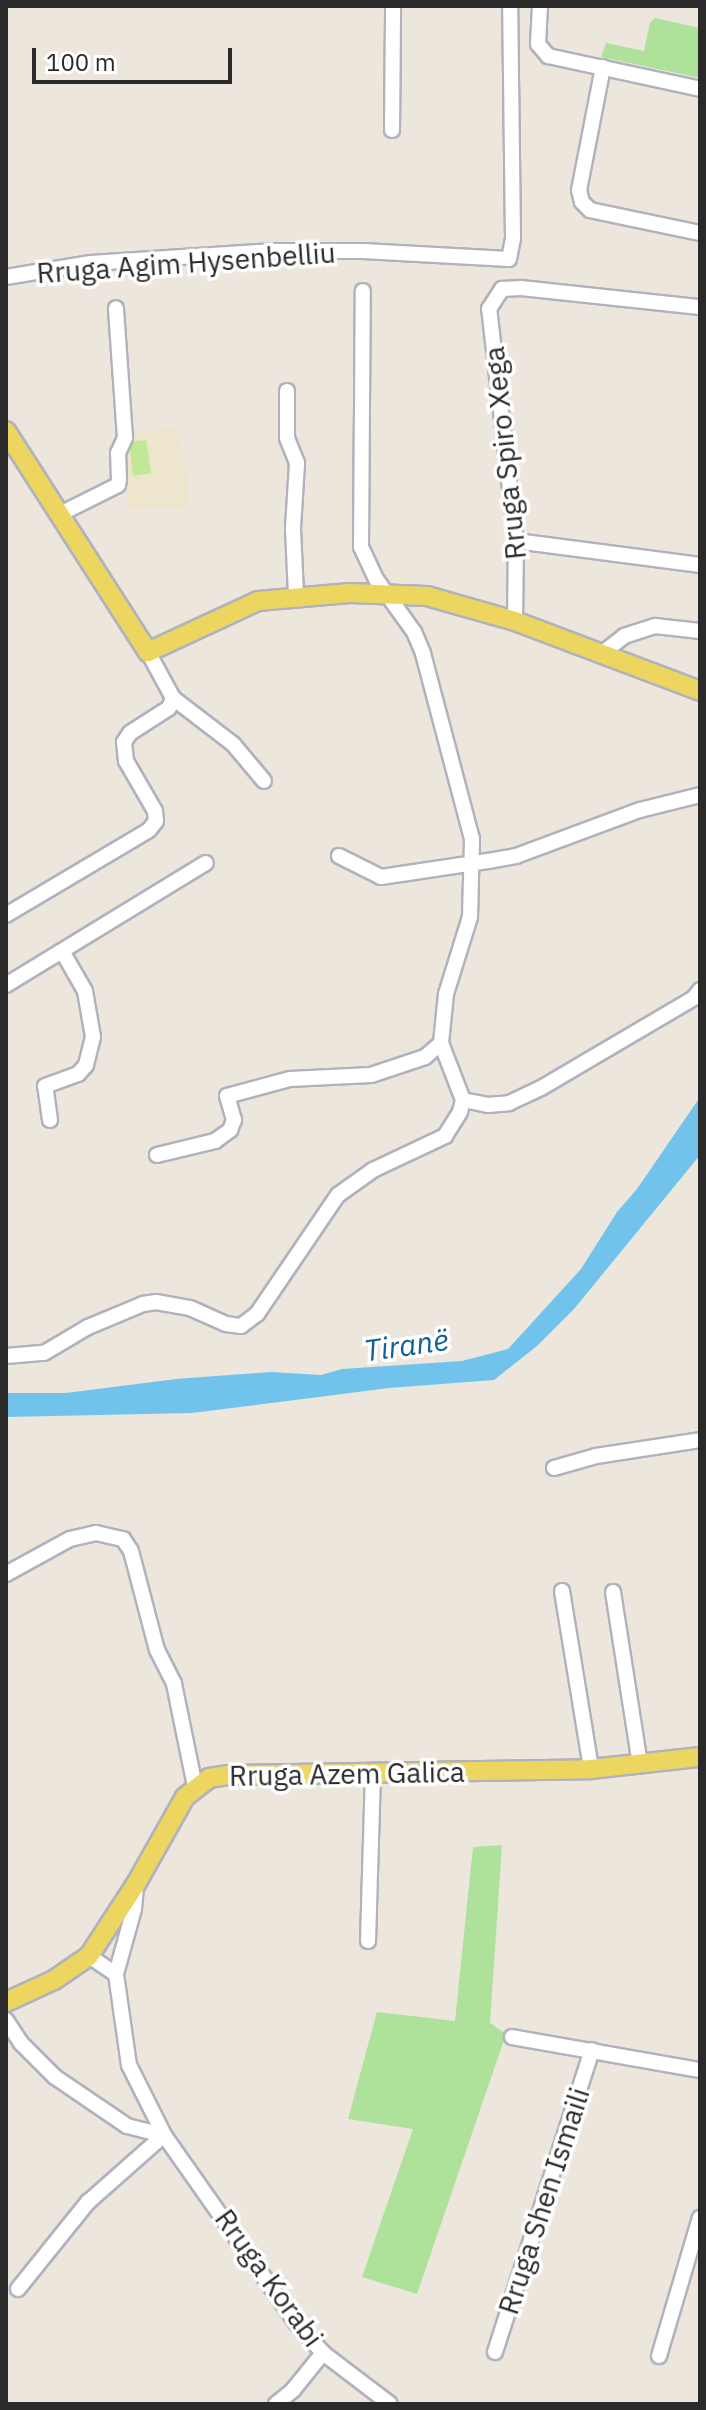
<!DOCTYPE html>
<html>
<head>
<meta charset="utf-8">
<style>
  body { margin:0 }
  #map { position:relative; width:706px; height:2410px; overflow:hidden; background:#ece6dd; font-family:"IBM Plex Sans",sans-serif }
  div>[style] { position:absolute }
  .education>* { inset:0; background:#ede5cc }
  .green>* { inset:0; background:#aee19a }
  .pitch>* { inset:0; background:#c0e896 }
  .water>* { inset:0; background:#72c3ec }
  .roads { filter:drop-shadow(2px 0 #b0b2be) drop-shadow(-2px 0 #b0b2be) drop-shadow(0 2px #b0b2be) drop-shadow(0 -2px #b0b2be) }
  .minor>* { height:14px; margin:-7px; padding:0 7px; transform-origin:7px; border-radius:7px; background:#fff }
  .major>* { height:18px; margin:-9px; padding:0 9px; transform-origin:9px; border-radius:9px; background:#edd660 }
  span { translate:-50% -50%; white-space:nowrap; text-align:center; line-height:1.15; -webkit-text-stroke:7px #fff; paint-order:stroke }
  .street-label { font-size:28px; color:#2a2a2a }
  .water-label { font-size:30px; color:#106098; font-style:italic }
  .frame { position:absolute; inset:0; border:8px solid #2a2a2a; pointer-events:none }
  .scale { position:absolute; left:32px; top:48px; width:200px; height:36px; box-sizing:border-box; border:4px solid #2a2a2a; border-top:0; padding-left:10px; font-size:24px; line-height:28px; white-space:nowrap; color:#2a2a2a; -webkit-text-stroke:6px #fff; paint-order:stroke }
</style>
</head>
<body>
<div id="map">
  <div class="education">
    <div style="clip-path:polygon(175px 428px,186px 469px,188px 507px,128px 509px,123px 448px,126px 439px,132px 432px)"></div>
  </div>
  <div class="green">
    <div style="clip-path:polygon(655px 18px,700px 28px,700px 78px,601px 57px,606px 43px,644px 51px,650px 23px)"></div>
    <div style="clip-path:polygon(502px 1845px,490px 2023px,506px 2034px,417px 2294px,362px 2277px,413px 2129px,348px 2119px,377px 2012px,455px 2021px,473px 1847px)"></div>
  </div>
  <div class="pitch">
    <div style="clip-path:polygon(146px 440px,151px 473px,133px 476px,129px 442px)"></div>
  </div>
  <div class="water">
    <div style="clip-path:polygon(700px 1085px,700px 1155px,574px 1309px,537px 1346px,494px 1380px,389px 1388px,192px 1413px,6px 1417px,6px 1393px,66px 1393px,176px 1379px,271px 1372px,321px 1375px,342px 1369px,462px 1361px,508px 1349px,581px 1269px,617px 1212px,637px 1189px,698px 1100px)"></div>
  </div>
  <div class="roads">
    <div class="minor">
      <div style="left:540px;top:6px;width:38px;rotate:93deg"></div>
      <div style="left:538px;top:44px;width:16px;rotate:50deg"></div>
      <div style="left:548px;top:56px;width:156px;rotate:12.2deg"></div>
      <div style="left:603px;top:67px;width:125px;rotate:101deg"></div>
      <div style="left:579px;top:190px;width:12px;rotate:76deg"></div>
      <div style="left:582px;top:202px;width:11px;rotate:45deg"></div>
      <div style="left:590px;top:210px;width:112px;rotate:11.8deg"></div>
      <div style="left:392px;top:130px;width:124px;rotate:-89.5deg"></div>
      <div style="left:6px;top:277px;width:86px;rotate:-9.4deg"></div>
      <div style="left:91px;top:263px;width:183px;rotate:-3.8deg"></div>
      <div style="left:274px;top:251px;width:89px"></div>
      <div style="left:363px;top:251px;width:146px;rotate:3.1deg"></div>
      <div style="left:509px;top:259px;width:20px;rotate:-79deg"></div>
      <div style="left:513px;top:239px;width:233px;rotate:-90.7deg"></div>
      <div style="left:287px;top:391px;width:47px;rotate:90deg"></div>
      <div style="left:287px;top:438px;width:27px;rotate:68deg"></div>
      <div style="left:297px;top:463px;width:66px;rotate:93.5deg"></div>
      <div style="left:293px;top:529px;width:67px;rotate:87.4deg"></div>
      <div style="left:60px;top:514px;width:65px;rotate:-26.6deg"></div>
      <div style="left:118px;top:485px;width:5px;rotate:-79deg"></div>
      <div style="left:119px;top:480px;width:27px;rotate:-92deg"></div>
      <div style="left:118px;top:453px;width:17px;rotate:-65deg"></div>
      <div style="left:125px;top:438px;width:130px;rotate:-94deg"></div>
      <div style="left:516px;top:541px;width:186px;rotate:7.4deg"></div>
      <div style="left:515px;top:621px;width:80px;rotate:-89.3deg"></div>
      <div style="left:516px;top:541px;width:234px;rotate:-96.6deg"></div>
      <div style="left:489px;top:309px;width:24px;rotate:-57deg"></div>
      <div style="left:502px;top:289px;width:19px;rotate:-3deg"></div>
      <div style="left:521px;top:288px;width:180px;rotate:6.1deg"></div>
      <div style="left:148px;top:652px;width:52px;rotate:61.5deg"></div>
      <div style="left:173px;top:698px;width:76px;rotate:37.5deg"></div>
      <div style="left:233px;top:744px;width:48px;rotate:50deg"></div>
      <div style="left:600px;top:655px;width:31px;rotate:-38deg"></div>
      <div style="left:624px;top:636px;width:33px;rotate:-18deg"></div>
      <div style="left:655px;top:626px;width:45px;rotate:6.3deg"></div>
      <div style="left:339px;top:856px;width:47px;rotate:26.6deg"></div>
      <div style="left:381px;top:877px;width:108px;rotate:-8.5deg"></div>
      <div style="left:488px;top:861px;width:28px;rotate:-10deg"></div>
      <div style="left:516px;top:856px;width:132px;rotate:-20.4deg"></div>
      <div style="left:640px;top:810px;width:62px;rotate:-14deg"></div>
      <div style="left:6px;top:915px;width:166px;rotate:-30.7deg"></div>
      <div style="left:149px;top:830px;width:11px;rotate:-52deg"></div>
      <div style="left:156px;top:821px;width:10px;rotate:-96deg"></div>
      <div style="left:155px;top:811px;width:58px;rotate:-120.1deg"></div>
      <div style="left:126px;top:761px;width:19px;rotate:-96deg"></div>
      <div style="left:124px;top:742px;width:11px;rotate:-56deg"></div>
      <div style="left:130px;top:733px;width:46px;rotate:-32.7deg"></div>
      <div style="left:169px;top:708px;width:11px;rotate:-68deg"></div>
      <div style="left:6px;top:985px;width:234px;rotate:-31.4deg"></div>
      <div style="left:463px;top:1100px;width:25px;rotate:11deg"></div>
      <div style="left:488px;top:1105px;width:21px;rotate:-5deg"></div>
      <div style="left:509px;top:1103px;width:35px;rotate:-25deg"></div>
      <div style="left:541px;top:1088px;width:178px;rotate:-30.5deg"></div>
      <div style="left:694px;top:998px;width:10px;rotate:-53deg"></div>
      <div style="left:50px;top:1120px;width:34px;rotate:-98deg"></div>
      <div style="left:45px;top:1086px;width:35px;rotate:-20deg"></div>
      <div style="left:78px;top:1074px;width:12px;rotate:-48deg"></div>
      <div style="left:86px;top:1065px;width:29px;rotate:-76deg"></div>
      <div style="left:93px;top:1037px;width:47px;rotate:-99.9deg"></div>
      <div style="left:85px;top:991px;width:46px;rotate:-119.9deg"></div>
      <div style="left:157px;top:1155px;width:60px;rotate:-13.6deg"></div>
      <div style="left:215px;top:1141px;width:19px;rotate:-36deg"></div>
      <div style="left:230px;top:1130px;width:11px;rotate:-68deg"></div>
      <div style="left:234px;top:1120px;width:25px;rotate:-106deg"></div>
      <div style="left:227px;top:1096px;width:65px;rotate:-15.1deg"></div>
      <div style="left:290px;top:1079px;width:81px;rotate:-2.8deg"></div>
      <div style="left:371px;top:1075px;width:57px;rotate:-18.4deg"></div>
      <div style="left:425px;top:1057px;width:21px;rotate:-41deg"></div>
      <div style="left:6px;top:1356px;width:38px;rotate:-5deg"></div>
      <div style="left:44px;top:1353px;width:51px;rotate:-30.6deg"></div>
      <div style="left:88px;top:1327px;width:60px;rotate:-22.7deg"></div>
      <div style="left:143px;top:1304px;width:13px;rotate:-9deg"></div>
      <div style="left:156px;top:1302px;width:35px;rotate:10deg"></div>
      <div style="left:190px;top:1308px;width:39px;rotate:24deg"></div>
      <div style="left:226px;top:1324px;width:15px;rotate:8deg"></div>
      <div style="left:241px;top:1326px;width:20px;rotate:-37deg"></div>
      <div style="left:257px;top:1314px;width:144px;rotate:-55.8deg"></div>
      <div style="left:338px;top:1195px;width:43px;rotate:-35.5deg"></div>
      <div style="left:373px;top:1170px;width:80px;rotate:-25.3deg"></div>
      <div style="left:445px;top:1136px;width:28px;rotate:-58deg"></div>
      <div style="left:460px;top:1112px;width:12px;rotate:-76deg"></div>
      <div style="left:463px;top:1100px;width:61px;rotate:-111.1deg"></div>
      <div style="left:441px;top:1043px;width:49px;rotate:-84.2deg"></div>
      <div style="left:446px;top:994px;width:81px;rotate:-72.7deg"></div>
      <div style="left:470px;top:917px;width:78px;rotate:-88.5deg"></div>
      <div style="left:472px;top:839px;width:192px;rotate:-104.8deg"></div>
      <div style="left:423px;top:653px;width:23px;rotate:-113deg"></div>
      <div style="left:414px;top:632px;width:65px;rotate:-125.6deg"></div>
      <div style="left:376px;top:579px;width:35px;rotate:-115deg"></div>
      <div style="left:361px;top:547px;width:256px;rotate:-89.6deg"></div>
      <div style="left:554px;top:1468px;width:44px;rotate:-15.9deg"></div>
      <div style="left:596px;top:1456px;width:105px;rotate:-8.7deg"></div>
      <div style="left:6px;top:1574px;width:73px;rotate:-28.7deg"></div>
      <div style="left:70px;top:1539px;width:27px;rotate:-13deg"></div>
      <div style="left:96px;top:1533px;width:28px;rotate:13deg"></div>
      <div style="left:123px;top:1539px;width:14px;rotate:56deg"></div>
      <div style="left:131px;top:1551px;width:102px;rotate:75.3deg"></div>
      <div style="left:157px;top:1650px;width:38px;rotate:63deg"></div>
      <div style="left:174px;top:1684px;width:104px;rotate:78.4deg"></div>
      <div style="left:562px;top:1591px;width:180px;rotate:80.7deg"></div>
      <div style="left:613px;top:1592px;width:174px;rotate:81.1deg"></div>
      <div style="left:368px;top:1941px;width:168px;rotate:-88.3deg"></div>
      <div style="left:89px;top:1956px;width:32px;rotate:34deg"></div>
      <div style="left:116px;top:1974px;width:92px;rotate:81.9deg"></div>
      <div style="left:129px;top:2065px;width:78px;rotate:63.4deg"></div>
      <div style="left:164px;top:2135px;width:231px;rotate:54.9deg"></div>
      <div style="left:297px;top:2324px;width:39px;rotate:48deg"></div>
      <div style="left:323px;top:2353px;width:84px;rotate:37.3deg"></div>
      <div style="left:116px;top:1974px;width:67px;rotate:-74.5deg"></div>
      <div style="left:134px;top:1909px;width:24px;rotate:-85deg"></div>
      <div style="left:6px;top:2020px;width:27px;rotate:57deg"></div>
      <div style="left:21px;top:2043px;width:48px;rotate:45deg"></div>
      <div style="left:55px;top:2077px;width:87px;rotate:34.2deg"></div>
      <div style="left:127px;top:2126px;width:38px;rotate:14deg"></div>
      <div style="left:512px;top:2037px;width:191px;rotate:10deg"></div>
      <div style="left:18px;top:2289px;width:112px;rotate:-51.2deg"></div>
      <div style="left:88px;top:2202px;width:101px;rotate:-41.4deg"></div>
      <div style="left:495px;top:2352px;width:317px;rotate:-72.2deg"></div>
      <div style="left:659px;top:2356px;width:144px;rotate:-73.5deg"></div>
      <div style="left:276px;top:2404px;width:22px;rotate:-39deg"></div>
      <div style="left:293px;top:2390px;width:48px;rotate:-51deg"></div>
    </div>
    <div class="major">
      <div style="left:6px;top:431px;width:263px;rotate:57.3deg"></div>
      <div style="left:148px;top:652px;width:121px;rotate:-24.9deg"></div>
      <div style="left:258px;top:601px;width:92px;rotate:-5deg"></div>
      <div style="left:350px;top:593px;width:77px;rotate:2.2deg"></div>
      <div style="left:427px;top:596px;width:91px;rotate:15.9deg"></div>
      <div style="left:515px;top:621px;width:198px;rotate:20.7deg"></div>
      <div style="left:6px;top:2002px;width:53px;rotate:-24.6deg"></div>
      <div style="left:54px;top:1980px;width:42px;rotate:-34.4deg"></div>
      <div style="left:89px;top:1956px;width:86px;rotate:-56.9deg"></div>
      <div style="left:136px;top:1884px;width:100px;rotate:-60.6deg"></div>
      <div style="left:185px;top:1797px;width:31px;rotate:-38deg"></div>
      <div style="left:209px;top:1778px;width:20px;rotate:-9deg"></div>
      <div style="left:229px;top:1775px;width:362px;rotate:-0.9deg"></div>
      <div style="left:591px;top:1769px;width:110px;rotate:-6.3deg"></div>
    </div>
  </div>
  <div class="street-label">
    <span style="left:186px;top:263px;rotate:-4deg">Rruga Agim Hysenbelliu</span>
    <span style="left:505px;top:453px;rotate:-96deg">Rruga Spiro Xega</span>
    <span style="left:347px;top:1774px;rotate:-1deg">Rruga Azem Galica</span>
    <span style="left:544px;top:2201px;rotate:-72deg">Rruga Shen Ismaili</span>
    <span style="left:269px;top:2278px;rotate:54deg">Rruga Korabi</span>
  </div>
  <div class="water-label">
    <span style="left:406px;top:1345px;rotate:-8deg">Tiranë</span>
  </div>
  <div class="frame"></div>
  <div class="scale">100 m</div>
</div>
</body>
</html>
